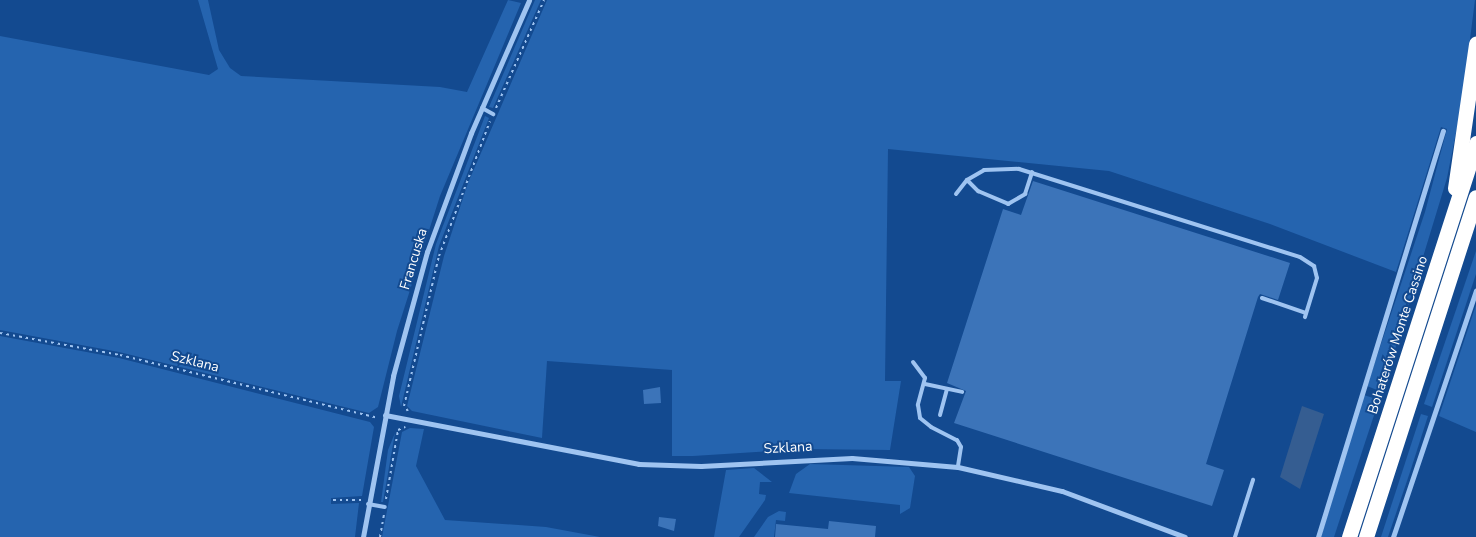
<!DOCTYPE html>
<html>
<head>
<meta charset="utf-8">
<style>
  body { margin:0 }
  #map { position:relative; width:1476px; height:537px; overflow:hidden; background:#134a90; font-family:"Nunito Sans",sans-serif }
  div>[style] { position:absolute }
  .green>* { inset:0; background:#2564af }
  .water>* { inset:0; background:#355d91 }
  .building>* { inset:0; background:#3c74b9 }
  .path>* { height:2px; margin-top:-1px; transform-origin:0; background:repeating-linear-gradient(90deg,#9fc4f1 0 2.5px,transparent 0 6.5px) }
  .service>* { height:4px; margin:-2px; padding:0 2px; transform-origin:2px; border-radius:2px; background:#9fc4f1 }
  .minor>* { height:5px; margin:-2.5px; padding:0 2.5px; transform-origin:2.5px; border-radius:2.5px; background:#9fc4f1 }
  .motorway>* { height:15px; margin:-7.5px; padding:0 7.5px; transform-origin:7.5px; border-radius:7.5px; background:#fff }
  span { translate:-50% -50%; white-space:nowrap; text-align:center; line-height:1.15; -webkit-text-stroke:4px #134a90; paint-order:stroke }
  .street-label { font-size:14px; color:#fff }
</style>
</head>
<body>
<div id="map">
  <div class="green">
    <div style="clip-path:polygon(198px 0,208px 0,219px 50px,230px 68px,241px 76px,440px 87px,467px 92px,508px 0,521px 3px,440px 196px,397px 331px,378px 407px,369px 413px,119px 352px,0 330px,0 36px,209px 75px,218px 69px)"></div>
    <div style="clip-path:polygon(535px 0,541px 0,493px 108px,489px 107px)"></div>
    <div style="clip-path:polygon(547px 0,1475px 0,1462px 102px,1447px 178px,1382px 392px,1367px 386px,1425px 212px,1447px 129px,1441px 127px,1396px 272px,1270px 224px,1109px 171px,888px 149px,885px 381px,901px 381px,890px 450px,801px 449px,693px 456px,672px 456px,672px 370px,547px 361px,542px 438px,412px 411px,407px 406px,444px 256px,468px 183px)"></div>
    <div style="clip-path:polygon(485px 116px,489px 118px,439px 246px,401px 407px,399px 396px,436px 244px)"></div>
    <div style="clip-path:polygon(1476px 251px,1476px 274px,1432px 407px,1424px 404px)"></div>
    <div style="clip-path:polygon(1476px 305px,1476px 432px,1439px 416px)"></div>
    <div style="clip-path:polygon(0 336px,119px 358px,370px 422px,374px 427px,362px 496px,331px 498px,331px 504px,359px 503px,355px 537px,0 537px)"></div>
    <div style="clip-path:polygon(1364px 395px,1379px 400px,1334px 537px,1321px 537px)"></div>
    <div style="clip-path:polygon(1421px 414px,1428px 416px,1410px 472px,1388px 537px,1381px 537px)"></div>
    <div style="clip-path:polygon(410px 428px,424px 429px,416px 466px,445px 520px,546px 527px,600px 537px,382px 537px,402px 432px)"></div>
    <div style="clip-path:polygon(395px 433px,383px 502px,381px 502px,388px 450px)"></div>
    <div style="clip-path:polygon(810px 464px,909px 467px,915px 476px,910px 508px,900px 514px,900px 505px,789px 493px,796px 474px)"></div>
    <div style="clip-path:polygon(754px 468px,772px 482px,760px 482px,759px 494px,766px 495px,765px 500px,739px 537px,714px 537px,726px 470px)"></div>
    <div style="clip-path:polygon(779px 511px,786px 512px,785px 521px,776px 520px,774px 537px,754px 537px,768px 517px)"></div>
  </div>
  <div class="water">
    <div style="clip-path:polygon(1302px 406px,1324px 414px,1300px 489px,1280px 477px)"></div>
  </div>
  <div class="building">
    <div style="clip-path:polygon(1033px 181px,1290px 263px,1278px 300px,1260px 294px,1258px 297px,1206px 464px,1224px 470px,1212px 506px,954px 423px,966px 391px,947px 383px,1003px 209px,1021px 215px)"></div>
    <div style="clip-path:polygon(660px 387px,661px 403px,644px 404px,643px 390px)"></div>
    <div style="clip-path:polygon(659px 517px,676px 519px,674px 531px,658px 526px)"></div>
    <div style="clip-path:polygon(829px 521px,876px 526px,875px 537px,775px 537px,776px 524px,828px 529px)"></div>
  </div>
  <div class="path">
    <div style="left:496px;top:108px;width:118px;rotate:-66deg"></div>
    <div style="left:0;top:333px;width:122px;rotate:10.4deg"></div>
    <div style="left:120px;top:355px;width:266px;rotate:13.7deg"></div>
    <div style="left:408px;top:411px;width:6px;rotate:-129deg"></div>
    <div style="left:404px;top:406px;width:154px;rotate:-76.9deg"></div>
    <div style="left:439px;top:256px;width:144px;rotate:-69.3deg"></div>
    <div style="left:386px;top:499px;width:70px;rotate:-80.1deg"></div>
    <div style="left:398px;top:430px;width:8px;rotate:-23deg"></div>
    <div style="left:333px;top:500px;width:28px"></div>
    <div style="left:380px;top:537px;width:23px;rotate:-80deg"></div>
  </div>
  <div class="service">
    <div style="left:482px;top:108px;width:13px;rotate:29deg"></div>
    <div style="left:967px;top:180px;width:16px;rotate:45deg"></div>
    <div style="left:978px;top:191px;width:33px;rotate:23deg"></div>
    <div style="left:1008px;top:204px;width:20px;rotate:-30deg"></div>
    <div style="left:1025px;top:194px;width:23px;rotate:-72deg"></div>
    <div style="left:956px;top:194px;width:18px;rotate:-52deg"></div>
    <div style="left:967px;top:180px;width:20px;rotate:-30deg"></div>
    <div style="left:984px;top:170px;width:35px;rotate:-2deg"></div>
    <div style="left:1019px;top:169px;width:294px;rotate:17.4deg"></div>
    <div style="left:1300px;top:257px;width:17px;rotate:33deg"></div>
    <div style="left:1314px;top:266px;width:12px;rotate:76deg"></div>
    <div style="left:1317px;top:278px;width:41px;rotate:107.1deg"></div>
    <div style="left:1262px;top:298px;width:46px;rotate:18.8deg"></div>
    <div style="left:913px;top:362px;width:20px;rotate:53deg"></div>
    <div style="left:925px;top:378px;width:28px;rotate:105deg"></div>
    <div style="left:918px;top:405px;width:13px;rotate:81deg"></div>
    <div style="left:920px;top:418px;width:14px;rotate:39deg"></div>
    <div style="left:931px;top:427px;width:29px;rotate:27deg"></div>
    <div style="left:957px;top:440px;width:8px;rotate:60deg"></div>
    <div style="left:961px;top:447px;width:20px;rotate:99deg"></div>
    <div style="left:925px;top:384px;width:38px;rotate:12deg"></div>
    <div style="left:940px;top:415px;width:27px;rotate:-75deg"></div>
    <div style="left:368px;top:504px;width:17px;rotate:10deg"></div>
    <div style="left:1235px;top:537px;width:60px;rotate:-72.5deg"></div>
  </div>
  <div class="minor">
    <div style="left:385px;top:415px;width:259px;rotate:10.9deg"></div>
    <div style="left:639px;top:464px;width:62px;rotate:1.8deg"></div>
    <div style="left:701px;top:466px;width:151px;rotate:-3deg"></div>
    <div style="left:852px;top:458px;width:106px;rotate:4.9deg"></div>
    <div style="left:958px;top:467px;width:107px;rotate:13deg"></div>
    <div style="left:1062px;top:491px;width:131px;rotate:20.5deg"></div>
    <div style="left:363px;top:537px;width:164px;rotate:-79.4deg"></div>
    <div style="left:393px;top:376px;width:129px;rotate:-74.7deg"></div>
    <div style="left:427px;top:252px;width:127px;rotate:-69.7deg"></div>
    <div style="left:471px;top:133px;width:145px;rotate:-66.4deg"></div>
    <div style="left:1318px;top:537px;width:425px;rotate:-72.9deg"></div>
    <div style="left:1393px;top:537px;width:260px;rotate:-71.4deg"></div>
  </div>
  <div class="motorway">
    <div style="left:1455px;top:188px;width:146px;rotate:-81.7deg"></div>
    <div style="left:1349px;top:537px;width:414px;rotate:-72.1deg"></div>
    <div style="left:1366px;top:537px;width:357px;rotate:-72.1deg"></div>
  </div>
  <div class="street-label">
    <span style="left:414px;top:259px;rotate:-73deg">Francuska</span>
    <span style="left:1398px;top:335px;rotate:-72deg">Bohaterów Monte Cassino</span>
    <span style="left:195px;top:362px;rotate:14deg">Szklana</span>
    <span style="left:788px;top:448px;rotate:-3deg">Szklana</span>
  </div>
</div>
</body>
</html>
